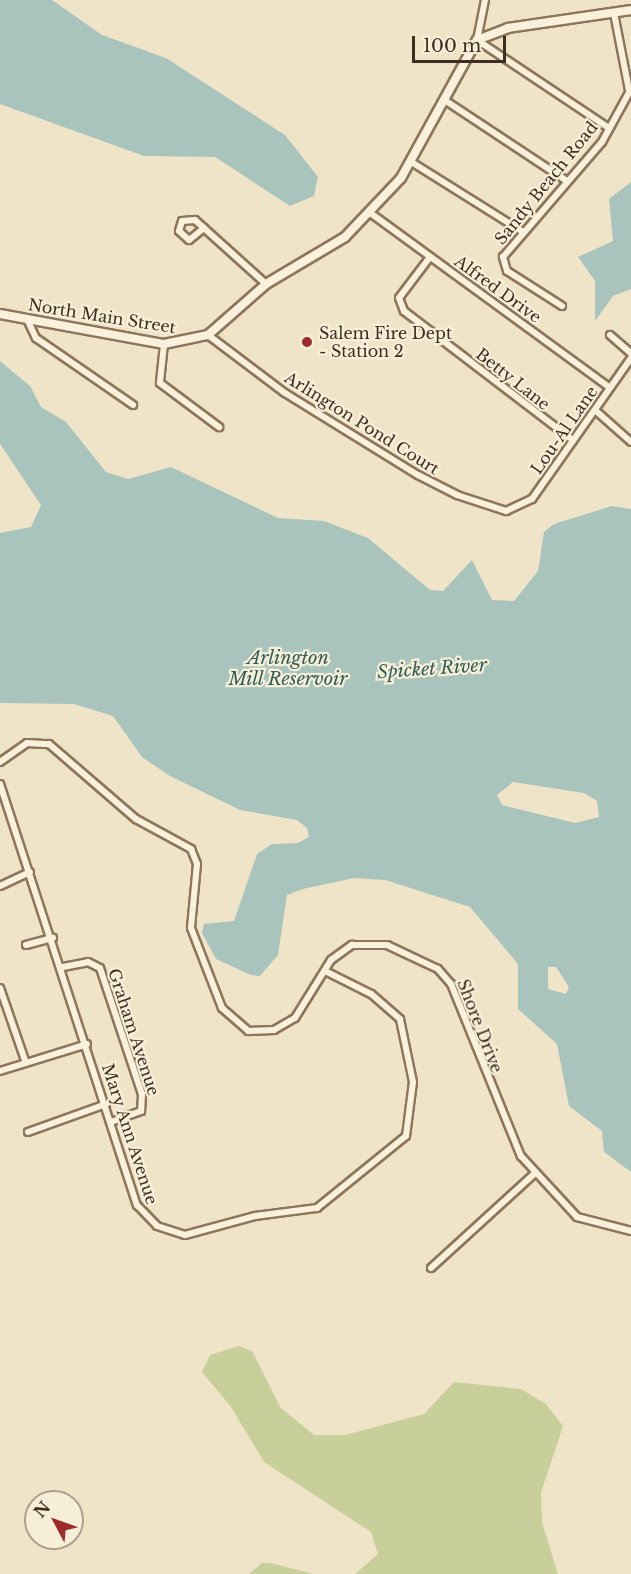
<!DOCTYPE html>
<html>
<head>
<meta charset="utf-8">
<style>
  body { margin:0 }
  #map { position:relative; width:631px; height:1574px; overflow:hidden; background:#f0e4c8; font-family:"Libre Baskerville",serif }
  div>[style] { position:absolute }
  .green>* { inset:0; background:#c9cf9b }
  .water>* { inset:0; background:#a9c4bc }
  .roads { filter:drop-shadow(2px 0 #8d765c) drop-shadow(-2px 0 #8d765c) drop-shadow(0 2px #8d765c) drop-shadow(0 -2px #8d765c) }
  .street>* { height:6px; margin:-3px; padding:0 3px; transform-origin:3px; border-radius:3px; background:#faf1dc }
  .secondary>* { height:8px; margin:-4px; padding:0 4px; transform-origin:4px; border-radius:4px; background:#faf1dc }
  .dots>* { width:16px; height:16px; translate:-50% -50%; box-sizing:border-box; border:3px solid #f7eed8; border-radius:50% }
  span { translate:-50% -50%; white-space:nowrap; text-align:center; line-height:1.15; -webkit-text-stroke:4.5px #f7eed8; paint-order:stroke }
  .street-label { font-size:16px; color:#3d2e20 }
  .poi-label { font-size:16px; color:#3d2e20 }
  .left { translate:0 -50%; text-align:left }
  .water-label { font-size:18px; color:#2f5d5a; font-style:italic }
  .north { position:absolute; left:24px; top:1490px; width:60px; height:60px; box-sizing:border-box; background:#f7eed8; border:2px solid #ada18e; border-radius:50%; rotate:311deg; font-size:16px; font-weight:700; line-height:24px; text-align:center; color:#3d2e20 }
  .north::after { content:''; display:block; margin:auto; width:21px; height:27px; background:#9e2a2b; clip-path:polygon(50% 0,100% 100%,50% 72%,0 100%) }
  .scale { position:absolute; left:412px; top:36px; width:94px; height:27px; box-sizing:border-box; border:3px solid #3d2e20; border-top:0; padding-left:8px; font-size:18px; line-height:21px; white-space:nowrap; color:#3d2e20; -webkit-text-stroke:4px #f7eed8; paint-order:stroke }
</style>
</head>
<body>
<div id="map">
  <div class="green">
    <div style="clip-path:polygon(239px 1346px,252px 1351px,280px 1407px,314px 1435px,345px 1435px,424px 1414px,454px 1382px,521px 1389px,546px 1404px,563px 1426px,541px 1492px,542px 1522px,558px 1574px,355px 1574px,378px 1554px,371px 1532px,264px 1462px,231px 1407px,202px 1372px,210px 1355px)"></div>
    <div style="clip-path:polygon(262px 1563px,270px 1563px,314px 1574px,249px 1574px)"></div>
  </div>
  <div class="water">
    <div style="clip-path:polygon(0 0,52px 0,102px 35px,166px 58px,285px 135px,318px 177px,314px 196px,290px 206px,215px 157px,144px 156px,0 104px)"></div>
    <div style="clip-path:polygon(631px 182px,631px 289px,613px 296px,595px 321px,595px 281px,578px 257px,613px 241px,609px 199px)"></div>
    <div style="clip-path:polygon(evenodd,0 361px,30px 386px,41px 407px,66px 422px,106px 472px,128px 479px,171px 467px,278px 518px,324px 521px,368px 538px,430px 590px,443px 591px,472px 560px,492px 600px,514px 601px,538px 571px,544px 532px,554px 524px,612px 506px,631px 509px,631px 1172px,604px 1152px,602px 1131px,569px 1106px,557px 1044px,518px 1009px,518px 964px,470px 907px,385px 880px,354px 878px,303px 889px,287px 895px,278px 955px,260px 976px,251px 975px,216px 959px,202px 933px,204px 924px,234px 921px,257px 854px,272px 844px,298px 843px,309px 837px,307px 828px,297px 820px,240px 810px,170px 776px,142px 757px,113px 716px,74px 704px,0 703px,0 533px,31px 527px,41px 505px,0 444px,0 361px,513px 782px,584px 793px,597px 801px,599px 817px,575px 823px,502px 805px,497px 795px,513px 782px,0 361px,548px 967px,556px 967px,569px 987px,566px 994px,548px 989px,548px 967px)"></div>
  </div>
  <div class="roads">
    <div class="street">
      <div style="left:485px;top:0;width:41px;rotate:101.3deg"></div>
      <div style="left:477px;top:40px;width:159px;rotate:33.7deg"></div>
      <div style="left:614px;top:13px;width:78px;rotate:79deg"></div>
      <div style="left:446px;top:101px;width:145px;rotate:33.5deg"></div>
      <div style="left:413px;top:163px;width:130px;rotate:32.1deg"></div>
      <div style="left:369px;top:212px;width:298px;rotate:36.1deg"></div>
      <div style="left:204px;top:228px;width:19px;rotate:141deg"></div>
      <div style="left:189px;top:240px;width:13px;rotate:-138deg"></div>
      <div style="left:179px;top:231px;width:10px;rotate:-73deg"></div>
      <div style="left:182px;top:221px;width:13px;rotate:-4deg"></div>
      <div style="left:195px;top:220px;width:96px;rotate:42deg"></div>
      <div style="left:430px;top:257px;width:51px;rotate:127.1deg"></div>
      <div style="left:399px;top:298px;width:14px;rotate:69deg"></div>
      <div style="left:404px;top:311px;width:213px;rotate:37.4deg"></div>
      <div style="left:562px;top:306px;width:65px;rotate:-147.5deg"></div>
      <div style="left:507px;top:271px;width:15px;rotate:-106deg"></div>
      <div style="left:503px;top:257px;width:152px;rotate:-49.3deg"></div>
      <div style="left:602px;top:142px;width:60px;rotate:-61.3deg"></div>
      <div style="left:27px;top:319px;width:21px;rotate:65deg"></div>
      <div style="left:36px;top:338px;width:118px;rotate:34.6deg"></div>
      <div style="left:208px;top:335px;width:96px;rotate:37deg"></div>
      <div style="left:285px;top:393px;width:156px;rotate:31.7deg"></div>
      <div style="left:418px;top:475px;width:44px;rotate:27.1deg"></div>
      <div style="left:457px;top:495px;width:52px;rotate:18.1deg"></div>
      <div style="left:506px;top:511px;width:29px;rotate:-25deg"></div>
      <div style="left:532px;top:499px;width:172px;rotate:-54.9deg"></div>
      <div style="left:610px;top:335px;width:28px;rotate:41deg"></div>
      <div style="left:164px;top:344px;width:39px;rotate:96deg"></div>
      <div style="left:160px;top:383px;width:74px;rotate:36.7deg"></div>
      <div style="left:595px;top:410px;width:48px;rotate:41.6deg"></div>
      <div style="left:0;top:762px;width:33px;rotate:-35deg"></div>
      <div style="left:27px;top:743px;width:22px;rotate:3deg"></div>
      <div style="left:49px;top:744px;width:115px;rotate:40.8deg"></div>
      <div style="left:136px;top:819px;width:63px;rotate:28.6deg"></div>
      <div style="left:191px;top:849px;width:16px;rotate:68deg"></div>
      <div style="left:197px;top:864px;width:64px;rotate:95.4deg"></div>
      <div style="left:191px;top:928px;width:86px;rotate:68.8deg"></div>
      <div style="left:222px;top:1008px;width:35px;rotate:41deg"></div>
      <div style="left:248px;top:1031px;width:26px;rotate:-2deg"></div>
      <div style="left:274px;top:1030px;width:24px;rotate:-30deg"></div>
      <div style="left:295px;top:1018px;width:68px;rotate:-58.2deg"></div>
      <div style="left:331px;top:960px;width:26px;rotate:-36deg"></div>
      <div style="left:352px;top:945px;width:35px"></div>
      <div style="left:387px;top:945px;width:56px;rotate:25.2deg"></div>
      <div style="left:438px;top:969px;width:20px;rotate:49deg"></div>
      <div style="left:451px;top:984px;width:186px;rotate:67.9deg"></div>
      <div style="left:521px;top:1156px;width:83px;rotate:47.4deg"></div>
      <div style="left:577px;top:1217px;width:56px;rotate:14.5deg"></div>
      <div style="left:0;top:784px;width:443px;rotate:72deg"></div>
      <div style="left:137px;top:1205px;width:29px;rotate:46deg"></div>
      <div style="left:157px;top:1226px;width:29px;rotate:18deg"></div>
      <div style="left:185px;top:1235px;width:73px;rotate:-15.2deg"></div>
      <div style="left:255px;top:1216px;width:63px;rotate:-7.4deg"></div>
      <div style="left:317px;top:1208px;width:114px;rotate:-39deg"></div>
      <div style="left:406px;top:1136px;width:54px;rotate:-82.6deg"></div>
      <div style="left:413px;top:1082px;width:64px;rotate:-101.7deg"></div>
      <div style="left:400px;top:1019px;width:38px;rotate:-139deg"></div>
      <div style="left:371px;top:994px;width:51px;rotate:-153.4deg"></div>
      <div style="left:0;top:886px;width:33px;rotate:-25deg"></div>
      <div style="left:26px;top:945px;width:28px;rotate:-15deg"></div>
      <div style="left:63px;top:967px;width:25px;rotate:-11deg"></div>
      <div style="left:88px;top:962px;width:13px;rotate:27deg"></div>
      <div style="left:100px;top:968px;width:133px;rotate:71.6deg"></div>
      <div style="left:142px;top:1094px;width:17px;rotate:93deg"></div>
      <div style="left:141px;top:1111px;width:32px;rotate:160deg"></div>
      <div style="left:0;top:988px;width:79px;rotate:70.9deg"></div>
      <div style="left:0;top:1071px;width:91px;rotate:-17.2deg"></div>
      <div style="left:28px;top:1132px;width:83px;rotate:-19.7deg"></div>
      <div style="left:431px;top:1268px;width:141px;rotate:-42.4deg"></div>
    </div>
    <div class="secondary">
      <div style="left:0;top:314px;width:167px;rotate:10.4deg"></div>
      <div style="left:164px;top:344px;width:45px;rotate:-11.6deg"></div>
      <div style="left:208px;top:335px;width:77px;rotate:-41.3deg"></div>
      <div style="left:266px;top:284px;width:92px;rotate:-30.7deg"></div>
      <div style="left:345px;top:237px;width:81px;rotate:-46.5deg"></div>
      <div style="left:401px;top:178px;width:158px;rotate:-61.2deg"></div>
      <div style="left:477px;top:40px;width:33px;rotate:-21deg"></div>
      <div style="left:508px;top:28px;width:124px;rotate:-8.3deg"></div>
    </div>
  </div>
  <div class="dots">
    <div style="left:307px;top:342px;background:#9e2a2b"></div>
  </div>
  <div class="street-label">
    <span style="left:546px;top:183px;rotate:-51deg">Sandy Beach Road</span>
    <span style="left:498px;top:289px;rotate:36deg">Alfred Drive</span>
    <span style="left:102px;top:316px;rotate:9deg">North Main Street</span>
    <span style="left:513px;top:379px;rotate:38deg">Betty Lane</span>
    <span style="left:362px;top:423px;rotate:32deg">Arlington Pond Court</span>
    <span style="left:564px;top:430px;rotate:-55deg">Lou-Al Lane</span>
    <span style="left:480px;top:1026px;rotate:69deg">Shore Drive</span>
    <span style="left:134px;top:1032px;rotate:72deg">Graham Avenue</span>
    <span style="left:130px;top:1134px;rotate:72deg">Mary Ann Avenue</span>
  </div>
  <div class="poi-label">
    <span class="left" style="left:319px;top:342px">Salem Fire Dept<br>- Station 2</span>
  </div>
  <div class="water-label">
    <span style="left:288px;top:669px">Arlington<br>Mill Reservoir</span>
    <span style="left:432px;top:669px;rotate:-4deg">Spicket River</span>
  </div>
  <div class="north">N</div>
  <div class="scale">100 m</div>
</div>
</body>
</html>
